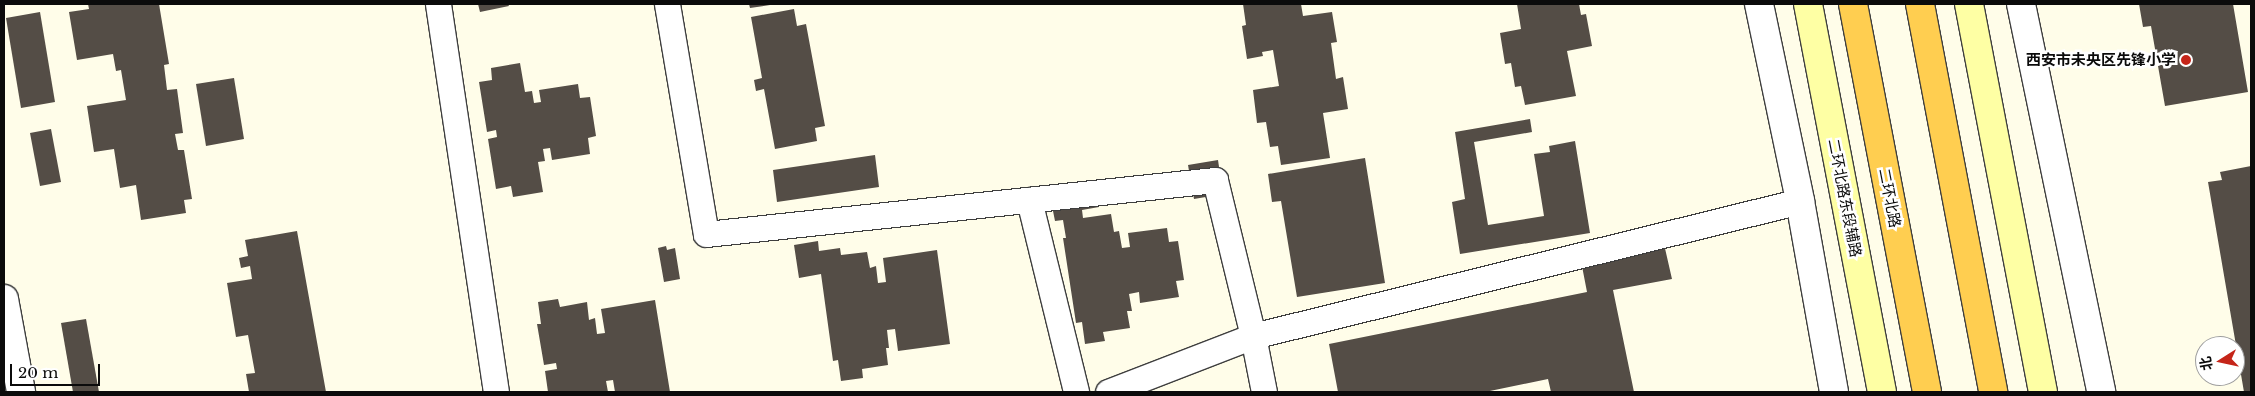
<!DOCTYPE html>
<html>
<head>
<meta charset="utf-8">
<style>
  body { margin:0 }
  #map { position:relative; width:2255px; height:396px; overflow:hidden; background:#fffde9; font-family:"Libre Baskerville","Noto Sans SC",serif }
  div>[style] { position:absolute }
  .building>* { inset:0; background:#544d46 }
  .roads { filter:drop-shadow(1px 0 #3e3e3e) drop-shadow(-1px 0 #3e3e3e) drop-shadow(0 1px #3e3e3e) drop-shadow(0 -1px #3e3e3e) }
  .minor>* { height:25px; margin:-12.5px; padding:0 12.5px; transform-origin:12.5px; border-radius:12.5px; background:#fff }
  .tertiary>* { height:28px; margin:-14px; padding:0 14px; transform-origin:14px; border-radius:14px; background:#fff }
  .secondary>* { height:28px; margin:-14px; padding:0 14px; transform-origin:14px; border-radius:14px; background:#feffa4 }
  .trunk>* { height:28px; margin:-14px; padding:0 14px; transform-origin:14px; border-radius:14px; background:#ffce50 }
  .dots>* { width:14px; height:14px; translate:-50% -50%; box-sizing:border-box; border:2px solid #fff; border-radius:50% }
  span { translate:-50% -50%; white-space:nowrap; text-align:center; line-height:1.15; -webkit-text-stroke:5px #fff; paint-order:stroke }
  .poi-label { font-size:15px; color:#0b0b0b; font-weight:700 }
  .right { translate:-100% -50%; text-align:right }
  .street-label { font-size:15px; color:#0b0b0b }
  .frame { position:absolute; inset:0; border:5px solid #0b0b0b; pointer-events:none }
  .north { position:absolute; left:2195px; top:336px; width:50px; height:50px; box-sizing:border-box; background:#fff; border:1px solid #9d9d9d; border-radius:50%; rotate:260deg; font-size:14px; font-weight:700; line-height:20px; text-align:center; color:#0b0b0b }
  .north::after { content:''; display:block; margin:auto; width:18px; height:22px; background:#c52519; clip-path:polygon(50% 0,100% 100%,50% 72%,0 100%) }
  .scale { position:absolute; left:10px; top:364px; width:90px; height:22px; box-sizing:border-box; border:2px solid #0b0b0b; border-top:0; padding-left:6px; font-size:15px; line-height:18px; white-space:nowrap; color:#0b0b0b; -webkit-text-stroke:4px #fff; paint-order:stroke }
</style>
</head>
<body>
<div id="map">
  <div class="building">
    <div style="clip-path:polygon(88px 4px,159px 4px,169px 64px,164px 65px,167px 90px,177px 89px,183px 133px,175px 134px,178px 150px,184px 150px,192px 199px,184px 200px,186px 213px,141px 220px,136px 185px,120px 188px,114px 149px,94px 152px,87px 106px,126px 100px,121px 70px,116px 71px,113px 54px,77px 60px,69px 12px,89px 9px)"></div>
    <div style="clip-path:polygon(478px 4px,508px 4px,509px 6px,480px 12px)"></div>
    <div style="clip-path:polygon(749px 4px,770px 4px,770px 5px,750px 8px)"></div>
    <div style="clip-path:polygon(1243px 4px,1301px 4px,1303px 16px,1332px 12px,1337px 42px,1331px 43px,1336px 79px,1343px 77px,1348px 109px,1323px 113px,1330px 158px,1281px 165px,1278px 146px,1270px 147px,1266px 122px,1257px 123px,1253px 90px,1279px 86px,1273px 50px,1262px 52px,1263px 56px,1247px 59px,1242px 26px,1246px 25px)"></div>
    <div style="clip-path:polygon(1517px 4px,1579px 4px,1581px 15px,1586px 14px,1592px 46px,1567px 51px,1576px 96px,1525px 105px,1521px 86px,1515px 87px,1511px 63px,1505px 64px,1500px 33px,1521px 29px)"></div>
    <div style="clip-path:polygon(2139px 4px,2233px 4px,2248px 92px,2165px 106px,2151px 26px,2143px 27px)"></div>
    <div style="clip-path:polygon(794px 9px,797px 26px,806px 24px,825px 126px,815px 128px,817px 141px,775px 149px,764px 89px,756px 91px,754px 80px,762px 78px,751px 17px)"></div>
    <div style="clip-path:polygon(40px 12px,55px 102px,21px 108px,6px 18px)"></div>
    <div style="clip-path:polygon(520px 63px,525px 92px,532px 91px,534px 103px,541px 102px,539px 90px,578px 84px,580px 98px,590px 97px,596px 136px,588px 138px,590px 154px,552px 160px,550px 148px,543px 149px,545px 161px,538px 162px,543px 192px,513px 197px,511px 186px,496px 189px,488px 139px,497px 137px,496px 130px,487px 132px,479px 82px,492px 80px,491px 68px)"></div>
    <div style="clip-path:polygon(234px 78px,244px 139px,206px 146px,196px 84px)"></div>
    <div style="clip-path:polygon(1530px 119px,1532px 132px,1474px 142px,1488px 225px,1544px 216px,1534px 154px,1550px 152px,1549px 146px,1575px 141px,1590px 233px,1460px 254px,1452px 202px,1465px 199px,1455px 132px)"></div>
    <div style="clip-path:polygon(51px 129px,61px 182px,40px 186px,30px 133px)"></div>
    <div style="clip-path:polygon(875px 155px,879px 187px,777px 202px,773px 170px)"></div>
    <div style="clip-path:polygon(1365px 158px,1385px 283px,1297px 297px,1281px 201px,1272px 202px,1268px 174px)"></div>
    <div style="clip-path:polygon(1218px 160px,1223px 194px,1194px 199px,1188px 165px)"></div>
    <div style="clip-path:polygon(2251px 166px,2251px 392px,2244px 392px,2208px 182px,2222px 180px,2220px 172px)"></div>
    <div style="clip-path:polygon(1097px 190px,1099px 207px,1082px 210px,1083px 218px,1111px 214px,1114px 232px,1119px 231px,1122px 248px,1130px 247px,1128px 233px,1167px 228px,1169px 242px,1178px 241px,1184px 280px,1176px 281px,1179px 297px,1140px 303px,1139px 292px,1129px 294px,1132px 311px,1127px 311px,1130px 328px,1103px 332px,1105px 341px,1085px 344px,1082px 322px,1076px 323px,1063px 238px,1066px 238px,1063px 220px,1055px 221px,1053px 211px,1070px 208px,1068px 194px)"></div>
    <div style="clip-path:polygon(297px 231px,326px 392px,249px 392px,246px 374px,255px 373px,248px 335px,236px 337px,227px 283px,252px 279px,250px 266px,241px 268px,239px 258px,248px 256px,245px 240px)"></div>
    <div style="clip-path:polygon(818px 241px,819px 251px,840px 248px,841px 255px,867px 252px,870px 268px,876px 266px,878px 283px,886px 282px,883px 258px,937px 250px,950px 344px,898px 351px,895px 329px,887px 330px,889px 348px,886px 348px,888px 365px,862px 369px,863px 378px,841px 381px,838px 360px,833px 361px,821px 274px,799px 278px,794px 245px)"></div>
    <div style="clip-path:polygon(1664px 244px,1672px 279px,1613px 290px,1634px 392px,1551px 392px,1548px 379px,1485px 392px,1338px 392px,1329px 344px,1587px 292px,1581px 261px)"></div>
    <div style="clip-path:polygon(666px 246px,667px 250px,675px 248px,680px 279px,664px 282px,658px 248px)"></div>
    <div style="clip-path:polygon(558px 299px,560px 307px,587px 302px,589px 320px,595px 318px,597px 334px,605px 333px,601px 309px,655px 300px,670px 392px,615px 392px,613px 380px,606px 381px,608px 392px,548px 392px,545px 371px,557px 369px,556px 363px,544px 365px,537px 324px,541px 324px,538px 302px)"></div>
    <div style="clip-path:polygon(86px 319px,99px 392px,73px 392px,61px 323px)"></div>
  </div>
  <div class="roads">
    <div class="minor">
      <div style="left:438px;top:4px;width:392px;rotate:81.5deg"></div>
      <div style="left:667px;top:4px;width:233px;rotate:80.4deg"></div>
      <div style="left:706px;top:234px;width:512px;rotate:-6.06deg"></div>
      <div style="left:1215px;top:180px;width:161px;rotate:76.3deg"></div>
      <div style="left:1253px;top:336px;width:57px;rotate:78.9deg"></div>
      <div style="left:1029px;top:200px;width:198px;rotate:76.2deg"></div>
      <div style="left:1108px;top:392px;width:155px;rotate:-21.1deg"></div>
      <div style="left:1253px;top:336px;width:563px;rotate:-13.86deg"></div>
    </div>
    <div class="tertiary">
      <div style="left:1759px;top:4px;width:201px;rotate:78.2deg"></div>
      <div style="left:1800px;top:201px;width:194px;rotate:79.9deg"></div>
      <div style="left:2021px;top:4px;width:396px;rotate:78.3deg"></div>
      <div style="left:4px;top:299px;width:95px;rotate:79.6deg"></div>
    </div>
    <div class="secondary">
      <div style="left:1808px;top:4px;width:395px;rotate:79.2deg"></div>
      <div style="left:1969px;top:4px;width:395px;rotate:79.2deg"></div>
    </div>
    <div class="trunk">
      <div style="left:1853px;top:4px;width:395px;rotate:79.2deg"></div>
      <div style="left:1920px;top:4px;width:395px;rotate:79.3deg"></div>
    </div>
  </div>
  <div class="dots">
    <div style="left:2186px;top:60px;background:#c52519"></div>
  </div>
  <div class="poi-label">
    <span class="right" style="left:2176px;top:60px">西安市未央区先锋小学</span>
  </div>
  <div class="street-label">
    <span style="left:1845px;top:198px;rotate:79deg">二环北路东段辅路</span>
    <span style="left:1890px;top:198px;rotate:79deg">二环北路</span>
  </div>
  <div class="frame"></div>
  <div class="north">北</div>
  <div class="scale">20 m</div>
</div>
</body>
</html>
